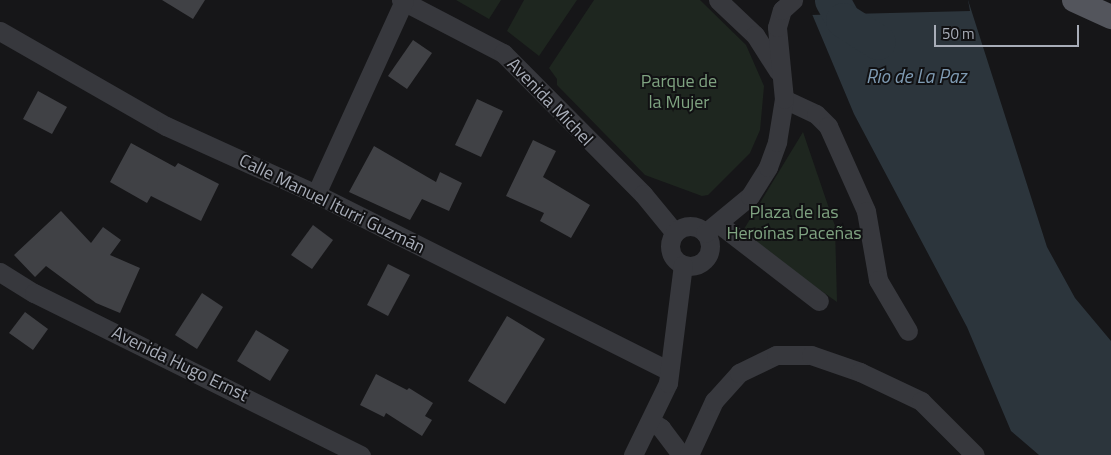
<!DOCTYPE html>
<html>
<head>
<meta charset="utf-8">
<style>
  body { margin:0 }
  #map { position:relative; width:1111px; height:455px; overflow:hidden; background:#161618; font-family:"Titillium Web",sans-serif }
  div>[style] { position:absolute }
  .green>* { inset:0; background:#1e261f }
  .water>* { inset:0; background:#2c353c }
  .pier>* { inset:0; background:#161618 }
  .river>* { height:35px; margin:-17.5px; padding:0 17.5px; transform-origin:17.5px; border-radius:17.5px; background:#2c353c }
  .building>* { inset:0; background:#404145 }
  .minor>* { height:19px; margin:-9.5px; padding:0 9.5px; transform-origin:9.5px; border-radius:9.5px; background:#37383d }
  .minor>.ring { margin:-9.5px; padding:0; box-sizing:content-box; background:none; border:19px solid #37383d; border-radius:50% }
  .major>* { height:24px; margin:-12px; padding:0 12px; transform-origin:12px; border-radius:12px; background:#53555c }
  span { translate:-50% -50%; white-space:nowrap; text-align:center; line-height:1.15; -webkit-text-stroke:4px #111113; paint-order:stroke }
  .park-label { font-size:18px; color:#7fa381 }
  .street-label { font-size:18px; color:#a8adb8 }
  .water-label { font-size:19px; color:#7f9bb3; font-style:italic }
  .scale { position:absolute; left:934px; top:25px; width:145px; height:22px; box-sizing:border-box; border:2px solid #a8adb8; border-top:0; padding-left:6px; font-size:15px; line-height:18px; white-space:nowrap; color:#a8adb8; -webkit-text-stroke:4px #111113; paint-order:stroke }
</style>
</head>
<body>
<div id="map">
  <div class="green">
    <div style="clip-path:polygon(456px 0,501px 0,489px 19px)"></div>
    <div style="clip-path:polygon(524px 0,577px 0,539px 56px,507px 31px)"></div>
    <div style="clip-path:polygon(594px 0,700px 0,746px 45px,764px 86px,760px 130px,750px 153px,708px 195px,702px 196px,645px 175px,557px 85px,557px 79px,549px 68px)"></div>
    <div style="clip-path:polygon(803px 132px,835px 226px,837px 302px,741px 234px)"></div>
  </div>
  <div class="water">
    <div style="clip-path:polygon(855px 0,968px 0,1047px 247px,1075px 298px,1111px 341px,1111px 455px,1039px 455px,1011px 431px,967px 327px,854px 114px,812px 14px,854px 14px)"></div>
  </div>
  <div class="pier">
    <div style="clip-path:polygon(852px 0,968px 0,970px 11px,810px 15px,812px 12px,852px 11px)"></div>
  </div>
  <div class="river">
    <div style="left:832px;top:0;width:23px;rotate:61deg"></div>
    <div style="left:843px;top:20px;width:41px;rotate:32.2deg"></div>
  </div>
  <div class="building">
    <div style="clip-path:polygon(162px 0,205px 0,193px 19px)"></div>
    <div style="clip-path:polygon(413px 40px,432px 53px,407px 89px,388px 76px)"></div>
    <div style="clip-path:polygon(38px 91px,67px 107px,52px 134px,23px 119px)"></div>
    <div style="clip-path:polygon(477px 99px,503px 111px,481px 157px,455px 145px)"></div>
    <div style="clip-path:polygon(533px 140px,556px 151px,543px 177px,590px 205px,571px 238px,540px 221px,544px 213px,506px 196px)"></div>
    <div style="clip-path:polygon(131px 143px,175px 167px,178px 163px,219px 184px,201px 221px,151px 196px,147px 203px,110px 182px)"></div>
    <div style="clip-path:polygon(374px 146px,436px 182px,440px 172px,462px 183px,449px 211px,422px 199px,410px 220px,349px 192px)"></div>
    <div style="clip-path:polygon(61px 211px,91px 243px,103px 227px,121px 240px,110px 255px,140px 268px,120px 313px,96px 303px,46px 266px,35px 277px,14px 255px)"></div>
    <div style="clip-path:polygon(313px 225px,333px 240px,312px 269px,291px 255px)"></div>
    <div style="clip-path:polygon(388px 264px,410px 275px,388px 316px,367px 305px)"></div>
    <div style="clip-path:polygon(202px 293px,223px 307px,197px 349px,175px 335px)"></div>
    <div style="clip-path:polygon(25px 312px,48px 329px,33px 350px,9px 333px)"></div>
    <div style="clip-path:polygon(507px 316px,545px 339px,505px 404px,468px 381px)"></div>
    <div style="clip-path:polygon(256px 330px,289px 350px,270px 381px,237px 361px)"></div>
    <div style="clip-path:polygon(376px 374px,407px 390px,409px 388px,433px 403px,425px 416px,432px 420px,422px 436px,386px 413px,384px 417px,360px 405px)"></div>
  </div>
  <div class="minor">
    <div style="left:401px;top:0;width:115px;rotate:27.5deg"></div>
    <div style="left:503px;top:53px;width:199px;rotate:45.2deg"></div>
    <div style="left:643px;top:194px;width:50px;rotate:50.6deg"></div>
    <div style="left:718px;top:0;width:51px;rotate:43.4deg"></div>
    <div style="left:755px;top:35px;width:43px;rotate:57.4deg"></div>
    <div style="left:0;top:31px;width:191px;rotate:29.8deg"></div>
    <div style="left:166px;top:126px;width:165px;rotate:24.4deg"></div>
    <div style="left:316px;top:194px;width:394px;rotate:26.6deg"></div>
    <div style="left:784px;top:99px;width:35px;rotate:25deg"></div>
    <div style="left:816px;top:114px;width:17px;rotate:45deg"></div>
    <div style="left:828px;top:126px;width:93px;rotate:65.9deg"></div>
    <div style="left:866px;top:211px;width:70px;rotate:80.1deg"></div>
    <div style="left:878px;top:280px;width:59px;rotate:59.5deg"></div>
    <div style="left:316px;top:194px;width:212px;rotate:-65.5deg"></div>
    <div style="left:719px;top:224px;width:126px;rotate:37.6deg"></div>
    <div class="ring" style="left:670px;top:226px;width:21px;height:21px"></div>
    <div style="left:705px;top:233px;width:58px;rotate:-39.4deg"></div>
    <div style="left:750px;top:196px;width:34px;rotate:-58deg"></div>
    <div style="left:768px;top:167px;width:27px;rotate:-70deg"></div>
    <div style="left:777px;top:142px;width:44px;rotate:-80.8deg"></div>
    <div style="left:784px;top:99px;width:72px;rotate:-95.6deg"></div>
    <div style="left:777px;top:27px;width:18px;rotate:-74deg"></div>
    <div style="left:782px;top:10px;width:15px;rotate:-42deg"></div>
    <div style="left:0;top:272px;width:40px;rotate:32deg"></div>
    <div style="left:34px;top:293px;width:365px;rotate:26.4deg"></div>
    <div style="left:650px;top:421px;width:13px;rotate:32deg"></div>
    <div style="left:661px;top:428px;width:34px;rotate:53deg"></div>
    <div style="left:633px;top:455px;width:80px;rotate:-64.1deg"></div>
    <div style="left:668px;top:383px;width:119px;rotate:-82.8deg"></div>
    <div style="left:689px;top:455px;width:60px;rotate:-65.2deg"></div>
    <div style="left:714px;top:401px;width:38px;rotate:-48deg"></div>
    <div style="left:739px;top:373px;width:41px;rotate:-25.9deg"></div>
    <div style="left:776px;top:355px;width:35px"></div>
    <div style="left:811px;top:355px;width:52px;rotate:19.1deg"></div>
    <div style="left:860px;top:372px;width:68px;rotate:25.4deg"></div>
    <div style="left:921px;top:401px;width:76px;rotate:45deg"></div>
  </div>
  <div class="major">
    <div style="left:1074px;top:0;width:41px;rotate:24.7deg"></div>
  </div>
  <div class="park-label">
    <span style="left:679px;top:92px">Parque de<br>la Mujer</span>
    <span style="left:794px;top:223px">Plaza de las<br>Heroínas Paceñas</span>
  </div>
  <div class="street-label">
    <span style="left:550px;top:102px;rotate:46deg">Avenida Michel</span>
    <span style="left:332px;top:204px;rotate:26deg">Calle Manuel Iturri Guzmán</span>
    <span style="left:180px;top:364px;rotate:26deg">Avenida Hugo Ernst</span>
  </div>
  <div class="water-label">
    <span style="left:916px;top:76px">Río de La Paz</span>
  </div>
  <div class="scale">50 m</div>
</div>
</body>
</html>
